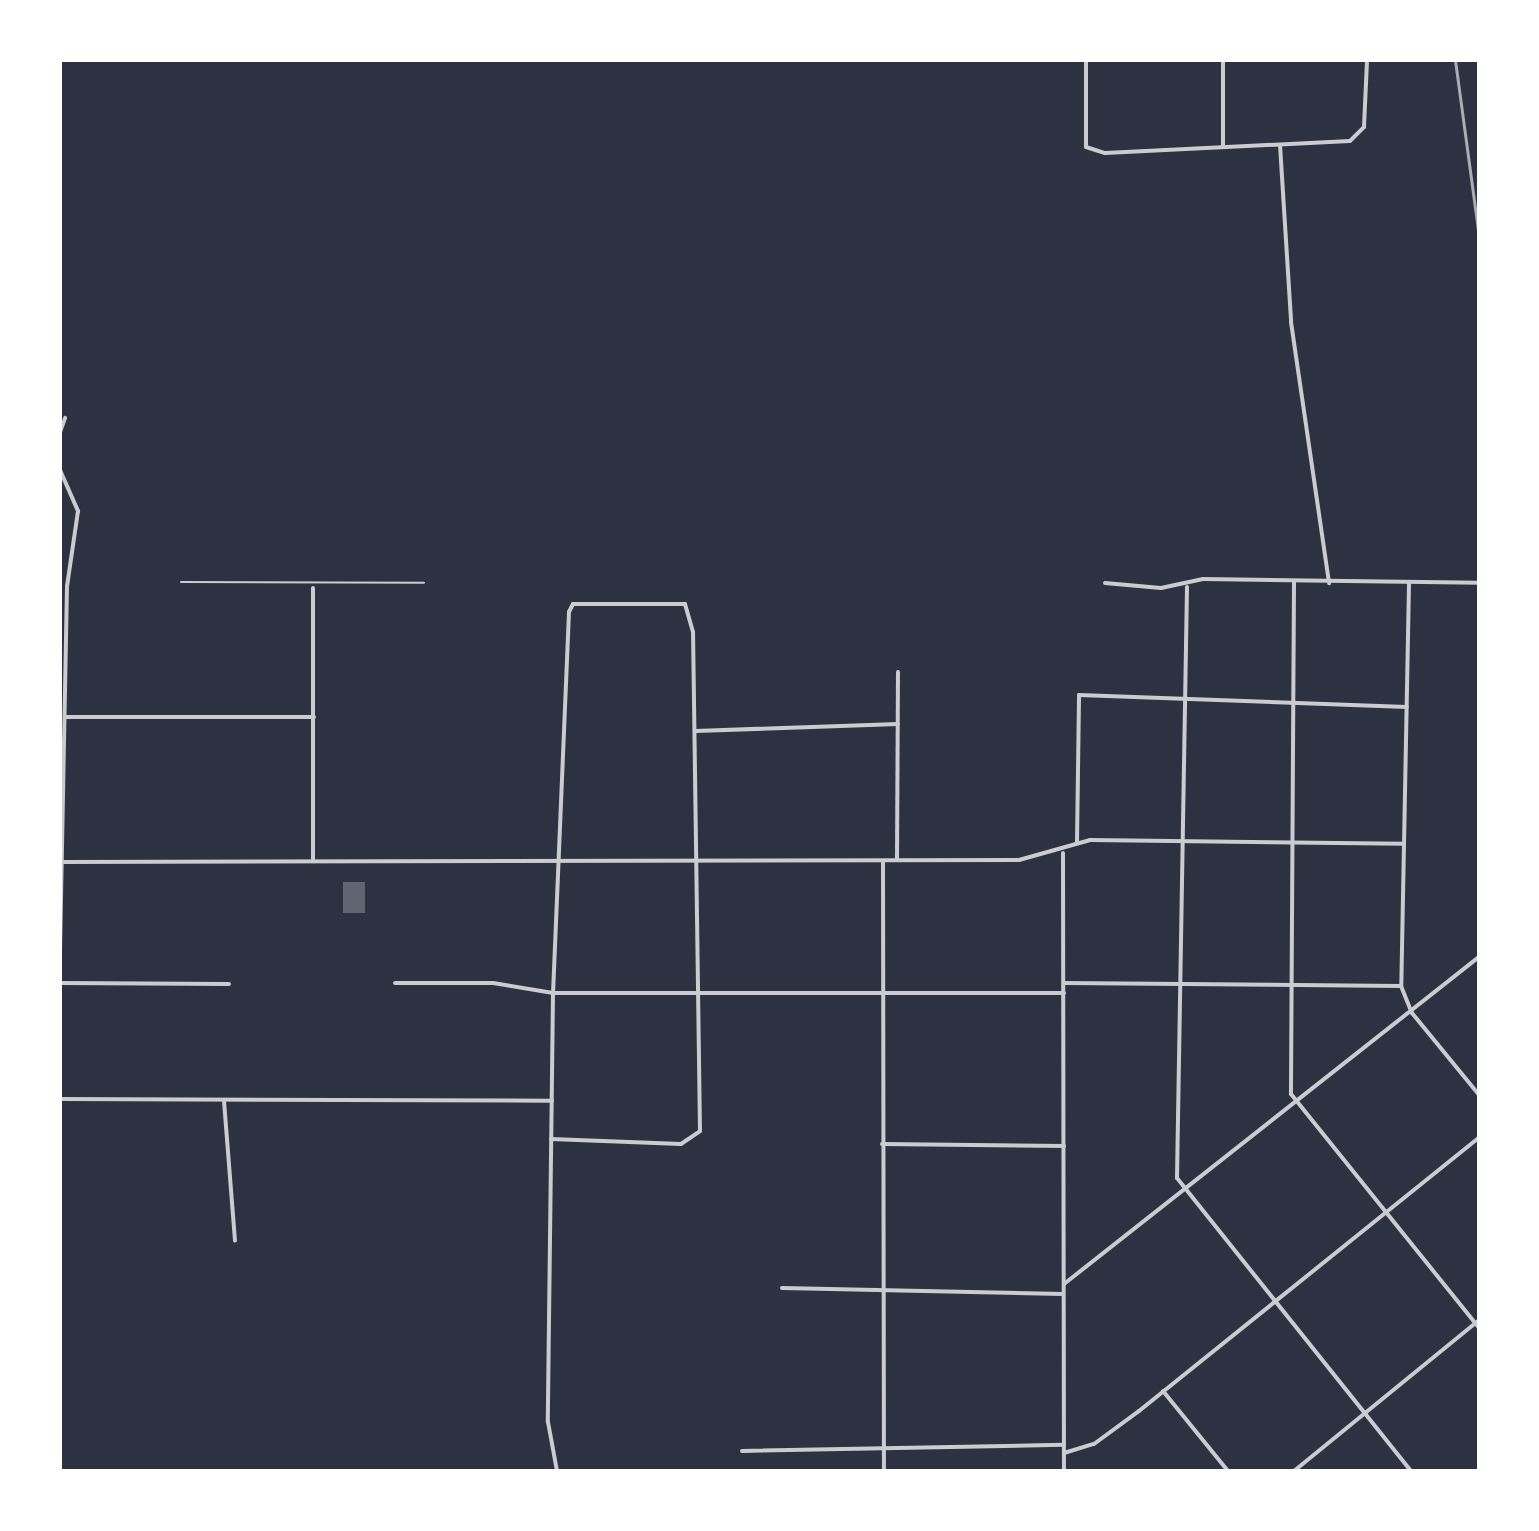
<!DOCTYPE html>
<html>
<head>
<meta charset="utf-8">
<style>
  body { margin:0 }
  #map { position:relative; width:1539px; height:1531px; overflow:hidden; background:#2d3142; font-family:Quicksand,sans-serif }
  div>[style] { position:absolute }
  .building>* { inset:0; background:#626471 }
  .service>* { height:2px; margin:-1px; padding:0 1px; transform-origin:1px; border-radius:1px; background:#caccd0 }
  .minor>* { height:4px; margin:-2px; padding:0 2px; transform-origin:2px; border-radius:2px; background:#caccd0 }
  .rail>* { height:3px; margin:-1.5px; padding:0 1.5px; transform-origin:1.5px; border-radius:1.5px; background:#abadb3 }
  span { translate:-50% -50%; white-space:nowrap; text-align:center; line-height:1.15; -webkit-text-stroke:6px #fff; paint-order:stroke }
  .frame { position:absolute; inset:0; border:62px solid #fff; pointer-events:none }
</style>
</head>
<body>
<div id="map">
  <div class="building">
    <div style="clip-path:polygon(343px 882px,365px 882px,365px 913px,343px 913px)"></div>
  </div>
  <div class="service">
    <div style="left:181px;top:582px;width:243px;rotate:0.2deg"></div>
  </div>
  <div class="minor">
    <div style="left:1086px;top:60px;width:87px;rotate:90deg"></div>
    <div style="left:1086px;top:147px;width:20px;rotate:18deg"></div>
    <div style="left:1105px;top:153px;width:245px;rotate:-2.8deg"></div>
    <div style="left:1350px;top:141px;width:20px;rotate:-45deg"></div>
    <div style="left:1364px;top:127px;width:67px;rotate:-87.4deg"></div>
    <div style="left:1280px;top:145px;width:177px;rotate:86.4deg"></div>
    <div style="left:1291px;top:322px;width:264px;rotate:81.7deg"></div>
    <div style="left:1223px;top:147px;width:87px;rotate:-90deg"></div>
    <div style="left:60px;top:432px;width:15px;rotate:-70deg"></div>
    <div style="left:60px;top:470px;width:45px;rotate:66.3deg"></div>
    <div style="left:78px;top:511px;width:76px;rotate:98.3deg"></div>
    <div style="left:67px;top:586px;width:381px;rotate:91.1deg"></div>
    <div style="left:1294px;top:582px;width:512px;rotate:90.34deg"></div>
    <div style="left:1291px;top:1094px;width:300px;rotate:51.2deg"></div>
    <div style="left:1105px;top:583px;width:56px;rotate:5.1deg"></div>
    <div style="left:1161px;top:588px;width:43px;rotate:-12.1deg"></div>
    <div style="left:1203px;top:579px;width:276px;rotate:0.8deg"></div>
    <div style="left:1409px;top:584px;width:402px;rotate:91.1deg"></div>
    <div style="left:1401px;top:986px;width:29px;rotate:68deg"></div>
    <div style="left:1412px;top:1013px;width:106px;rotate:50.7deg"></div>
    <div style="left:1187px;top:587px;width:591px;rotate:90.97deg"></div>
    <div style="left:1177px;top:1178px;width:375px;rotate:51.4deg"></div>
    <div style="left:65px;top:717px;width:249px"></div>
    <div style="left:696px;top:731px;width:202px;rotate:-2deg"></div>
    <div style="left:1077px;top:842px;width:147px;rotate:-89.2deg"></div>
    <div style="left:1079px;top:695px;width:328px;rotate:2.1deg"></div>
    <div style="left:1063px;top:853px;width:618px;rotate:89.91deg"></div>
    <div style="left:897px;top:860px;width:188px;rotate:-89.7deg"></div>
    <div style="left:313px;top:861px;width:273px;rotate:-90deg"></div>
    <div style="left:883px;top:861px;width:610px;rotate:89.91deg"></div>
    <div style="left:62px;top:862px;width:957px;rotate:-0.12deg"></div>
    <div style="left:1019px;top:860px;width:74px;rotate:-15.7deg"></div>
    <div style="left:1090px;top:840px;width:314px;rotate:0.7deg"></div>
    <div style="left:60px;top:983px;width:169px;rotate:0.3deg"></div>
    <div style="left:395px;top:983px;width:98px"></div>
    <div style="left:493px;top:983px;width:61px;rotate:9.5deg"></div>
    <div style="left:553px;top:993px;width:511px"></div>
    <div style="left:1064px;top:983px;width:337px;rotate:0.5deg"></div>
    <div style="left:60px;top:1099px;width:492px;rotate:0.2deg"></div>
    <div style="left:224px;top:1101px;width:140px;rotate:85.5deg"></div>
    <div style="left:551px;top:1139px;width:130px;rotate:2.2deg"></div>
    <div style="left:681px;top:1144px;width:23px;rotate:-34deg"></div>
    <div style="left:700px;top:1131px;width:499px;rotate:-90.8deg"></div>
    <div style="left:693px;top:632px;width:29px;rotate:-106deg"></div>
    <div style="left:685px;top:604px;width:112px;rotate:180deg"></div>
    <div style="left:573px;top:604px;width:9px;rotate:117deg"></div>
    <div style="left:569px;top:612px;width:381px;rotate:92.4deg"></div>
    <div style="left:553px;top:993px;width:429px;rotate:90.7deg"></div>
    <div style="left:548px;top:1422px;width:50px;rotate:79.6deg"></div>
    <div style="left:882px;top:1144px;width:182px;rotate:0.6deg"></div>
    <div style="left:1064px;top:1284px;width:528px;rotate:-38.24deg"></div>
    <div style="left:782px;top:1288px;width:281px;rotate:1.2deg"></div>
    <div style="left:1163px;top:1391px;width:103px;rotate:50.9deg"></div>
    <div style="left:742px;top:1451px;width:322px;rotate:-1.1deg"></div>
    <div style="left:1064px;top:1453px;width:31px;rotate:-17deg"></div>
    <div style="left:1094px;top:1444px;width:56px;rotate:-36.3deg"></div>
    <div style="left:1139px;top:1411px;width:436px;rotate:-38.8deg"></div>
    <div style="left:1294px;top:1471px;width:239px;rotate:-39.2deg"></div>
  </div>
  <div class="rail">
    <div style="left:1455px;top:60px;width:180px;rotate:82.3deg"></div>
  </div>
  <div class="frame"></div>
</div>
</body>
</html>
